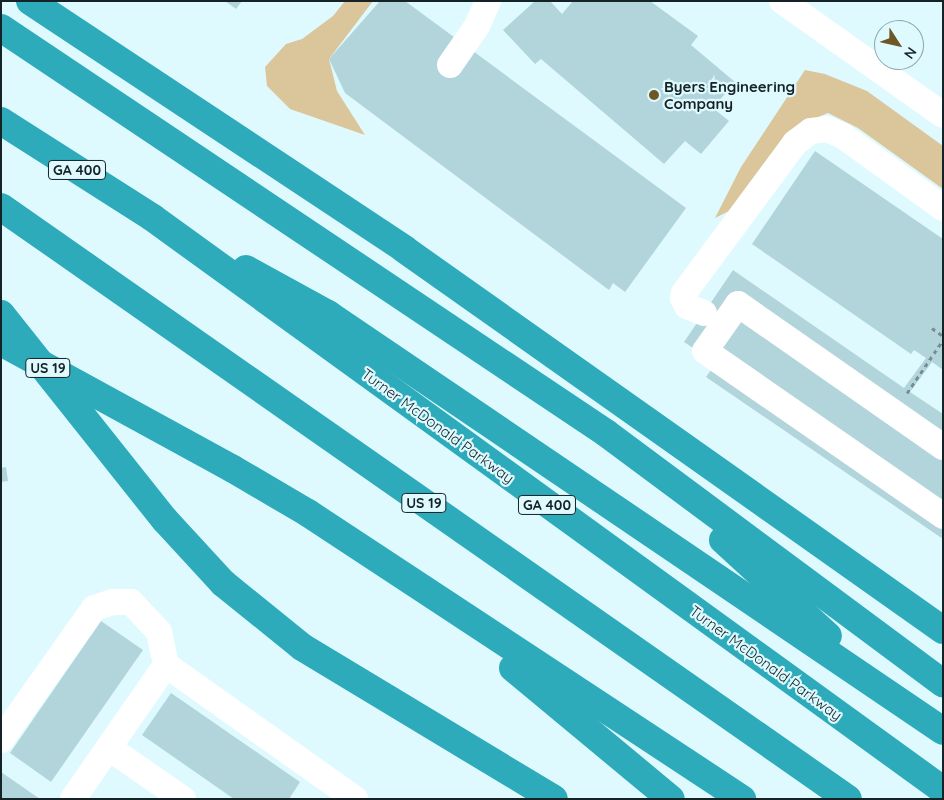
<!DOCTYPE html>
<html>
<head>
<meta charset="utf-8">
<style>
  body { margin:0 }
  #map { position:relative; width:944px; height:800px; overflow:hidden; background:#defaff; font-family:Quicksand,sans-serif }
  div>[style] { position:absolute }
  .green>* { inset:0; background:#dbc69b }
  .building>* { inset:0; background:#b2d5db }
  .path>* { height:3px; margin-top:-1.5px; transform-origin:0; background:repeating-linear-gradient(90deg,#788d91 0 4px,transparent 0 8px) }
  .minor>* { height:26px; margin:-13px; padding:0 13px; transform-origin:13px; border-radius:13px; background:#fff }
  .highway>* { height:28px; margin:-14px; padding:0 14px; transform-origin:14px; border-radius:14px; background:#2eabbb }
  .dots>* { width:14px; height:14px; translate:-50% -50%; box-sizing:border-box; border:2px solid #defaff; border-radius:50% }
  span { translate:-50% -50%; white-space:nowrap; text-align:center; line-height:1.15; -webkit-text-stroke:4.5px #defaff; paint-order:stroke }
  .shield-label span { padding:1px 4px; background:#defaff; border:1px solid; border-radius:4px; -webkit-text-stroke-width:0 }
  .shield-label { font-size:14px; color:#162326; font-weight:700 }
  .poi-label { font-size:15px; color:#162326; font-weight:700 }
  .left { translate:0 -50%; text-align:left }
  .street-label { font-size:15px; color:#162326 }
  .frame { position:absolute; inset:0; border:2px solid #162326; pointer-events:none }
  .north { position:absolute; left:874px; top:20px; width:50px; height:50px; box-sizing:border-box; background:#defaff; border:1px solid #8ea4a8; border-radius:50%; rotate:125deg; font-size:14px; font-weight:700; line-height:20px; text-align:center; color:#162326 }
  .north::after { content:''; display:block; margin:auto; width:18px; height:22px; background:#6d5726; clip-path:polygon(50% 0,100% 100%,50% 72%,0 100%) }
</style>
</head>
<body>
<div id="map">
  <div class="green">
    <div style="clip-path:polygon(345px 1px,373px 1px,329px 59px,337px 91px,365px 135px,290px 109px,267px 86px,265px 67px,286px 44px,302px 39px,333px 16px)"></div>
    <div style="clip-path:polygon(805px 70px,825px 74px,867px 91px,943px 146px,943px 189px,858px 128px,828px 113px,804px 123px,731px 210px,715px 218px,741px 167px)"></div>
  </div>
  <div class="building">
    <div style="clip-path:polygon(225px 1px,242px 1px,236px 9px)"></div>
    <div style="clip-path:polygon(380px 1px,405px 1px,686px 208px,625px 292px,613px 283px,609px 290px,345px 93px,329px 59px)"></div>
    <div style="clip-path:polygon(535px 1px,550px 1px,562px 14px,573px 1px,650px 1px,698px 36px,691px 45px,735px 82px,713px 108px,729px 121px,701px 154px,685px 141px,664px 164px,541px 59px,535px 64px,503px 30px)"></div>
    <div style="clip-path:polygon(815px 151px,943px 239px,943px 370px,932px 362px,910px 392px,943px 414px,943px 539px,706px 377px,716px 363px,684px 342px,733px 270px,904px 388px,926px 358px,914px 350px,911px 354px,752px 244px)"></div>
    <div style="clip-path:polygon(6px 467px,8px 481px,1px 482px,1px 468px)"></div>
    <div style="clip-path:polygon(101px 621px,143px 650px,51px 782px,10px 753px)"></div>
    <div style="clip-path:polygon(171px 693px,300px 782px,289px 799px,234px 799px,142px 735px)"></div>
    <div style="clip-path:polygon(1px 772px,40px 799px,1px 799px)"></div>
  </div>
  <div class="path">
    <div style="left:932px;top:328px;width:14px;rotate:36deg"></div>
    <div style="left:907px;top:393px;width:64px;rotate:-55.8deg"></div>
  </div>
  <div class="minor">
    <div style="left:782px;top:1px;width:197px;rotate:35.3deg"></div>
    <div style="left:450px;top:65px;width:47px;rotate:-55.3deg"></div>
    <div style="left:477px;top:26px;width:27px;rotate:-66deg"></div>
    <div style="left:704px;top:313px;width:18px;rotate:-158deg"></div>
    <div style="left:687px;top:306px;width:9px;rotate:-117deg"></div>
    <div style="left:683px;top:298px;width:5px;rotate:-79deg"></div>
    <div style="left:684px;top:293px;width:187px;rotate:-53.5deg"></div>
    <div style="left:795px;top:143px;width:20px;rotate:-37deg"></div>
    <div style="left:811px;top:131px;width:16px;rotate:-7deg"></div>
    <div style="left:827px;top:129px;width:17px;rotate:24deg"></div>
    <div style="left:843px;top:136px;width:123px;rotate:35.8deg"></div>
    <div style="left:943px;top:447px;width:250px;rotate:-145.1deg"></div>
    <div style="left:738px;top:304px;width:57px;rotate:125.1deg"></div>
    <div style="left:705px;top:351px;width:290px;rotate:34.7deg"></div>
    <div style="left:166px;top:665px;width:232px;rotate:35.3deg"></div>
    <div style="left:1px;top:740px;width:161px;rotate:-54.8deg"></div>
    <div style="left:94px;top:608px;width:20px;rotate:-18deg"></div>
    <div style="left:113px;top:602px;width:18px"></div>
    <div style="left:131px;top:602px;width:41px;rotate:47deg"></div>
    <div style="left:159px;top:632px;width:34px;rotate:78deg"></div>
    <div style="left:166px;top:665px;width:163px;rotate:124.8deg"></div>
    <div style="left:109px;top:748px;width:90px;rotate:34.6deg"></div>
  </div>
  <div class="highway">
    <div style="left:30px;top:1px;width:449px;rotate:33.5deg"></div>
    <div style="left:404px;top:249px;width:660px;rotate:35.26deg"></div>
    <div style="left:1px;top:28px;width:728px;rotate:33.8deg"></div>
    <div style="left:606px;top:433px;width:420px;rotate:36.6deg"></div>
    <div style="left:1px;top:121px;width:180px;rotate:32.5deg"></div>
    <div style="left:153px;top:218px;width:975px;rotate:35.91deg"></div>
    <div style="left:1px;top:207px;width:1033px;rotate:34.95deg"></div>
    <div style="left:246px;top:269px;width:94px;rotate:28.8deg"></div>
    <div style="left:328px;top:314px;width:743px;rotate:34.14deg"></div>
    <div style="left:1px;top:314px;width:263px;rotate:51.5deg"></div>
    <div style="left:165px;top:520px;width:86px;rotate:47.4deg"></div>
    <div style="left:223px;top:583px;width:102px;rotate:39deg"></div>
    <div style="left:302px;top:647px;width:294px;rotate:31.1deg"></div>
    <div style="left:1px;top:342px;width:264px;rotate:28.7deg"></div>
    <div style="left:233px;top:469px;width:87px;rotate:30.4deg"></div>
    <div style="left:308px;top:513px;width:520px;rotate:33.38deg"></div>
    <div style="left:723px;top:540px;width:142px;rotate:42.4deg"></div>
    <div style="left:513px;top:668px;width:205px;rotate:39.7deg"></div>
  </div>
  <div class="dots">
    <div style="left:654px;top:95px;background:#6d5726"></div>
  </div>
  <div class="shield-label">
    <span style="left:77px;top:170px">GA 400</span>
    <span style="left:48px;top:368px">US 19</span>
    <span style="left:424px;top:503px">US 19</span>
    <span style="left:547px;top:505px">GA 400</span>
  </div>
  <div class="poi-label">
    <span class="left" style="left:664px;top:95px">Byers Engineering<br>Company</span>
  </div>
  <div class="street-label">
    <span style="left:438px;top:426px;rotate:36deg">Turner McDonald Parkway</span>
    <span style="left:766px;top:663px;rotate:36deg">Turner McDonald Parkway</span>
  </div>
  <div class="frame"></div>
  <div class="north">N</div>
</div>
</body>
</html>
